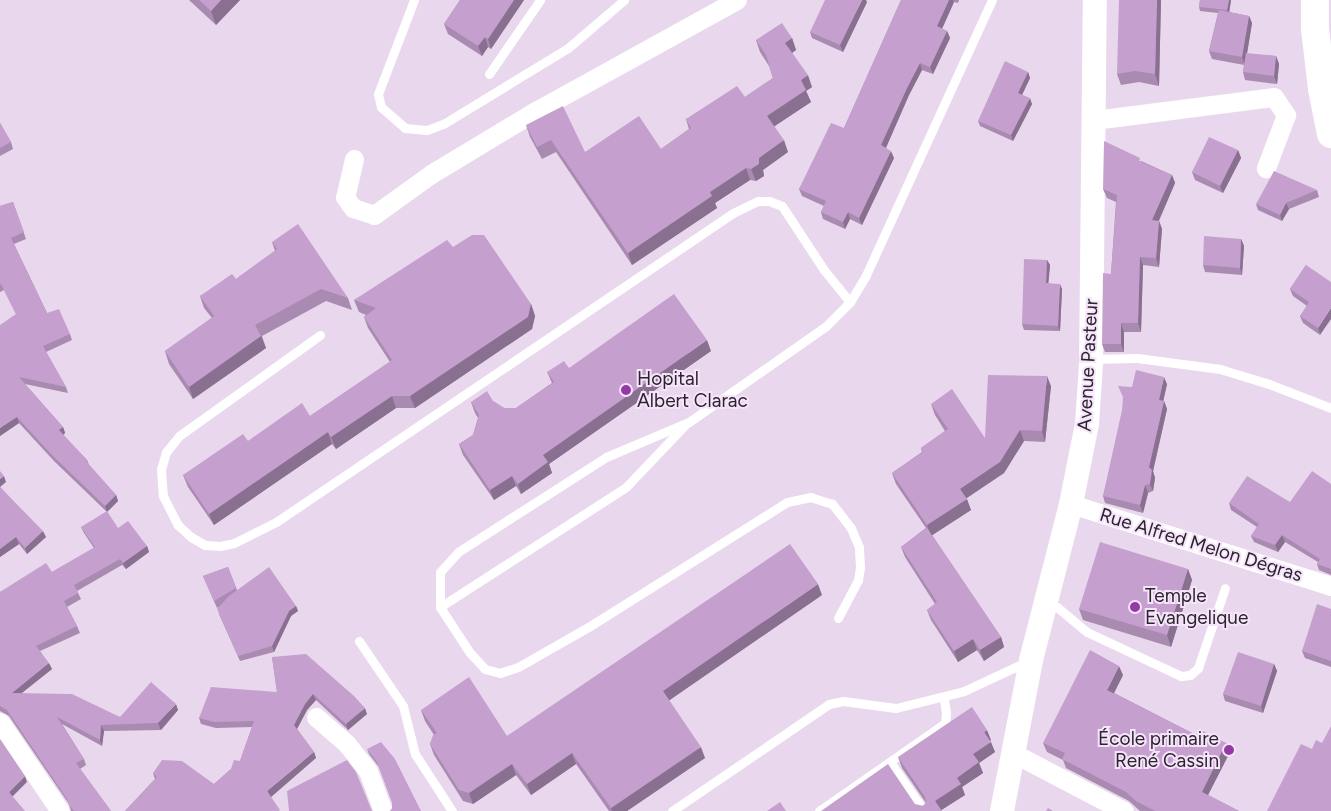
<!DOCTYPE html>
<html>
<head>
<meta charset="utf-8">
<style>
  body { margin:0 }
  #map { position:relative; width:1331px; height:811px; overflow:hidden; background:#e9d7ed; font-family:Figtree,sans-serif }
  div>[style] { position:absolute }
  .service>* { height:9px; margin:-4.5px; padding:0 4.5px; transform-origin:4.5px; border-radius:4.5px; background:#fff }
  .minor>* { height:19px; margin:-9.5px; padding:0 9.5px; transform-origin:9.5px; border-radius:9.5px; background:#fff }
  .tertiary>* { height:24px; margin:-12px; padding:0 12px; transform-origin:12px; border-radius:12px; background:#fff }
  .trunk>* { height:28px; margin:-14px; padding:0 14px; transform-origin:14px; border-radius:14px; background:#fff }
  .wall>* { inset:0; background:#a98ab1 }
  .shaded-wall>* { inset:0; background:#8a7090 }
  .building>* { inset:0; background:#c5a0ce }
  .dots>* { width:14px; height:14px; translate:-50% -50%; box-sizing:border-box; border:2px solid #f6e4fb; border-radius:50% }
  span { translate:-50% -50%; white-space:nowrap; text-align:center; line-height:1.15; -webkit-text-stroke:4px #f6e4fb; paint-order:stroke }
  .street-label { font-size:19px; color:#2b242d }
  .poi-label { font-size:19px; color:#2b242d }
  .left { translate:0 -50%; text-align:left }
  .right { translate:-100% -50%; text-align:right }
</style>
</head>
<body>
<div id="map">
  <div class="service">
    <div style="left:414px;top:0;width:101px;rotate:111deg"></div>
    <div style="left:378px;top:94px;width:13px;rotate:77deg"></div>
    <div style="left:381px;top:107px;width:32px;rotate:41deg"></div>
    <div style="left:405px;top:128px;width:22px;rotate:5deg"></div>
    <div style="left:427px;top:130px;width:19px;rotate:-21deg"></div>
    <div style="left:445px;top:123px;width:144px;rotate:-31.4deg"></div>
    <div style="left:568px;top:48px;width:74px;rotate:-40.6deg"></div>
    <div style="left:489px;top:74px;width:90px;rotate:-55.4deg"></div>
    <div style="left:320px;top:335px;width:173px;rotate:144.4deg"></div>
    <div style="left:179px;top:436px;width:21px;rotate:129deg"></div>
    <div style="left:166px;top:452px;width:18px;rotate:106deg"></div>
    <div style="left:161px;top:469px;width:27px;rotate:86deg"></div>
    <div style="left:163px;top:496px;width:33px;rotate:63deg"></div>
    <div style="left:178px;top:525px;width:18px;rotate:43deg"></div>
    <div style="left:191px;top:537px;width:16px;rotate:30deg"></div>
    <div style="left:205px;top:545px;width:15px;rotate:4deg"></div>
    <div style="left:220px;top:546px;width:14px;rotate:-12deg"></div>
    <div style="left:234px;top:543px;width:47px;rotate:-26.6deg"></div>
    <div style="left:276px;top:522px;width:552px;rotate:-34.06deg"></div>
    <div style="left:733px;top:213px;width:28px;rotate:-26deg"></div>
    <div style="left:758px;top:201px;width:11px"></div>
    <div style="left:769px;top:201px;width:14px;rotate:21deg"></div>
    <div style="left:782px;top:206px;width:77px;rotate:56.7deg"></div>
    <div style="left:824px;top:270px;width:41px;rotate:50.9deg"></div>
    <div style="left:1091px;top:359px;width:46px;rotate:-1.2deg"></div>
    <div style="left:1137px;top:358px;width:84px;rotate:7.5deg"></div>
    <div style="left:1220px;top:369px;width:51px;rotate:17deg"></div>
    <div style="left:1269px;top:384px;width:66px;rotate:21.2deg"></div>
    <div style="left:1046px;top:603px;width:12px;rotate:20deg"></div>
    <div style="left:1057px;top:607px;width:39px;rotate:40deg"></div>
    <div style="left:1087px;top:632px;width:104px;rotate:25.1deg"></div>
    <div style="left:1181px;top:676px;width:9px;rotate:-6deg"></div>
    <div style="left:1190px;top:675px;width:11px;rotate:-41deg"></div>
    <div style="left:1198px;top:668px;width:84px;rotate:-71.4deg"></div>
    <div style="left:440px;top:607px;width:221px;rotate:-32.8deg"></div>
    <div style="left:626px;top:487px;width:86px;rotate:-46.4deg"></div>
    <div style="left:838px;top:618px;width:43px;rotate:-62.2deg"></div>
    <div style="left:858px;top:580px;width:13px;rotate:-81deg"></div>
    <div style="left:860px;top:567px;width:20px;rotate:-93deg"></div>
    <div style="left:859px;top:547px;width:21px;rotate:-113deg"></div>
    <div style="left:851px;top:528px;width:31px;rotate:-128deg"></div>
    <div style="left:832px;top:504px;width:22px;rotate:-162deg"></div>
    <div style="left:811px;top:497px;width:25px;rotate:168deg"></div>
    <div style="left:787px;top:502px;width:233px;rotate:147.8deg"></div>
    <div style="left:590px;top:626px;width:83px;rotate:150.3deg"></div>
    <div style="left:518px;top:667px;width:19px;rotate:162deg"></div>
    <div style="left:500px;top:673px;width:16px;rotate:-165deg"></div>
    <div style="left:485px;top:669px;width:22px;rotate:-133deg"></div>
    <div style="left:470px;top:653px;width:55px;rotate:-123.1deg"></div>
    <div style="left:440px;top:607px;width:35px;rotate:-90deg"></div>
    <div style="left:440px;top:572px;width:27px;rotate:-48deg"></div>
    <div style="left:458px;top:552px;width:176px;rotate:-32.7deg"></div>
    <div style="left:606px;top:457px;width:90px;rotate:-22.9deg"></div>
    <div style="left:689px;top:422px;width:167px;rotate:-35deg"></div>
    <div style="left:826px;top:326px;width:34px;rotate:-45deg"></div>
    <div style="left:850px;top:302px;width:31px;rotate:-59deg"></div>
    <div style="left:866px;top:275px;width:302px;rotate:-65.4deg"></div>
    <div style="left:359px;top:641px;width:78px;rotate:55.9deg"></div>
    <div style="left:403px;top:706px;width:49px;rotate:76deg"></div>
    <div style="left:415px;top:754px;width:68px;rotate:57deg"></div>
    <div style="left:890px;top:762px;width:60px;rotate:55.2deg"></div>
    <div style="left:672px;top:811px;width:190px;rotate:-34.3deg"></div>
    <div style="left:829px;top:704px;width:14px;rotate:-12deg"></div>
    <div style="left:843px;top:701px;width:53px;rotate:7.5deg"></div>
    <div style="left:896px;top:708px;width:70px;rotate:-14deg"></div>
    <div style="left:964px;top:691px;width:71px;rotate:-25.1deg"></div>
    <div style="left:819px;top:811px;width:154px;rotate:-34.9deg"></div>
    <div style="left:945px;top:723px;width:10px;rotate:-84deg"></div>
    <div style="left:946px;top:713px;width:15px;rotate:-98deg"></div>
  </div>
  <div class="minor">
    <div style="left:1094px;top:120px;width:181px;rotate:-7.3deg"></div>
    <div style="left:1274px;top:97px;width:22px;rotate:56deg"></div>
    <div style="left:1286px;top:115px;width:57px;rotate:110.7deg"></div>
    <div style="left:354px;top:159px;width:39px;rotate:103deg"></div>
    <div style="left:345px;top:197px;width:14px;rotate:54deg"></div>
    <div style="left:353px;top:208px;width:22px;rotate:18deg"></div>
    <div style="left:374px;top:215px;width:70px;rotate:-35.7deg"></div>
    <div style="left:431px;top:174px;width:118px;rotate:-31.1deg"></div>
    <div style="left:532px;top:113px;width:234px;rotate:-28.9deg"></div>
    <div style="left:1071px;top:504px;width:273px;rotate:17.5deg"></div>
    <div style="left:316px;top:717px;width:41px;rotate:41.1deg"></div>
    <div style="left:347px;top:744px;width:34px;rotate:52deg"></div>
    <div style="left:368px;top:771px;width:43px;rotate:69.4deg"></div>
    <div style="left:0;top:722px;width:107px;rotate:56deg"></div>
    <div style="left:1013px;top:753px;width:125px;rotate:27.6deg"></div>
  </div>
  <div class="tertiary">
    <div style="left:1002px;top:811px;width:154px;rotate:-79.1deg"></div>
    <div style="left:1031px;top:660px;width:161px;rotate:-75.6deg"></div>
    <div style="left:1071px;top:504px;width:82px;rotate:-78.7deg"></div>
    <div style="left:1087px;top:424px;width:61px;rotate:-86.2deg"></div>
    <div style="left:1091px;top:363px;width:363px;rotate:-89.4deg"></div>
  </div>
  <div class="trunk">
    <div style="left:1315px;top:0;width:29px;rotate:90deg"></div>
    <div style="left:1315px;top:29px;width:60px;rotate:83.3deg"></div>
    <div style="left:1322px;top:89px;width:46px;rotate:78.7deg"></div>
  </div>
  <div class="wall">
    <div style="clip-path:polygon(189px 0,240px 0,216px 25px)"></div>
    <div style="clip-path:polygon(460px 0,524px 0,491px 49px,488px 47px,482px 56px,448px 34px,444px 24px)"></div>
    <div style="clip-path:polygon(901px 0,959px 0,958px 3px,954px 2px,942px 29px,947px 31px,950px 38px,933px 74px,922px 70px,909px 95px,886px 148px,894px 158px,862px 225px,850px 219px,845px 229px,823px 219px,821px 212px,824px 206px,802px 196px,799px 189px,844px 128px)"></div>
    <div style="clip-path:polygon(1161px 0,1159px 86px,1139px 82px,1121px 85px,1117px 74px)"></div>
    <div style="clip-path:polygon(1200px 0,1231px 0,1229px 12px,1249px 16px,1252px 23px,1247px 54px,1276px 56px,1279px 64px,1277px 84px,1245px 80px,1243px 72px,1244px 65px,1212px 59px,1209px 51px,1218px 13px,1200px 11px,1199px 7px)"></div>
    <div style="clip-path:polygon(867px 2px,843px 52px,812px 38px,810px 32px)"></div>
    <div style="clip-path:polygon(792px 38px,796px 50px,792px 53px,812px 87px,806px 91px,811px 102px,774px 126px,788px 152px,763px 170px,764px 176px,756px 181px,750px 180px,715px 203px,717px 208px,632px 265px,556px 152px,542px 159px,530px 137px,526px 125px,585px 152px,661px 149px,689px 129px,686px 119px,745px 97px,773px 78px,769px 66px,760px 52px,756px 40px)"></div>
    <div style="clip-path:polygon(1028px 72px,1030px 78px,1022px 95px,1032px 104px,1013px 141px,980px 126px,978px 121px)"></div>
    <div style="clip-path:polygon(0 123px,11px 142px,13px 149px,0 156px)"></div>
    <div style="clip-path:polygon(1238px 150px,1241px 158px,1223px 193px,1195px 180px,1192px 172px)"></div>
    <div style="clip-path:polygon(1141px 161px,1172px 175px,1175px 183px,1159px 221px,1162px 229px,1159px 267px,1143px 265px,1141px 332px,1124px 332px,1124px 352px,1105px 352px,1102px 344px,1111px 274px,1116px 202px,1107px 198px,1103px 189px)"></div>
    <div style="clip-path:polygon(1317px 190px,1319px 197px,1289px 209px,1282px 221px,1258px 210px,1256px 204px)"></div>
    <div style="clip-path:polygon(13px 202px,26px 239px,14px 244px,47px 313px,70px 334px,72px 340px,46px 352px,66px 387px,68px 393px,25px 384px,63px 427px,65px 433px,63px 435px,87px 460px,89px 465px,116px 495px,118px 501px,107px 512px,54px 461px,19px 423px,0 436px,16px 314px,4px 290px,0 292px,0 206px)"></div>
    <div style="clip-path:polygon(1241px 239px,1244px 246px,1242px 275px,1205px 272px,1203px 265px)"></div>
    <div style="clip-path:polygon(272px 242px,348px 298px,352px 310px,326px 301px,262px 336px,266px 348px,193px 399px,169px 364px,165px 351px,212px 318px,204px 308px,200px 296px,236px 279px,275px 251px)"></div>
    <div style="clip-path:polygon(453px 247px,531px 304px,535px 316px,532px 329px,415px 408px,396px 408px,336px 449px,332px 444px,214px 525px,188px 487px,183px 475px,248px 441px,310px 416px,390px 362px,368px 328px,364px 317px,366px 315px,359px 312px,354px 300px)"></div>
    <div style="clip-path:polygon(1047px 260px,1050px 265px,1048px 283px,1062px 289px,1060px 331px,1024px 330px,1022px 324px)"></div>
    <div style="clip-path:polygon(1306px 265px,1320px 335px,1303px 323px,1300px 316px,1307px 306px,1293px 296px,1290px 289px)"></div>
    <div style="clip-path:polygon(711px 351px,549px 464px,552px 473px,521px 494px,516px 486px,494px 500px,463px 455px,459px 444px,473px 435px,478px 418px,475px 413px,471px 402px,493px 401px,504px 408px,516px 408px,552px 383px,547px 372px,569px 368px)"></div>
    <div style="clip-path:polygon(1167px 384px,1163px 401px,1164px 401px,1167px 409px,1153px 471px,1155px 478px,1153px 491px,1148px 493px,1143px 513px,1105px 503px,1103px 496px,1132px 387px)"></div>
    <div style="clip-path:polygon(1051px 386px,1045px 442px,1024px 441px,1004px 473px,966px 498px,971px 510px,932px 535px,1001px 637px,1004px 647px,984px 661px,977px 650px,958px 662px,931px 620px,927px 610px,935px 604px,905px 557px,901px 547px,926px 528px,896px 484px,892px 473px,922px 452px,921px 448px,945px 431px,935px 415px,931px 404px,985px 438px)"></div>
    <div style="clip-path:polygon(1331px 484px,1331px 575px,1319px 570px,1317px 564px,1318px 562px,1285px 542px,1278px 552px,1254px 542px,1251px 536px,1257px 527px,1231px 510px,1229px 503px,1290px 502px)"></div>
    <div style="clip-path:polygon(0 487px,46px 537px,27px 554px,19px 544px,0 557px)"></div>
    <div style="clip-path:polygon(81px 527px,118px 528px,147px 546px,149px 552px,126px 569px,122px 565px,77px 591px,81px 599px,67px 607px,77px 626px,80px 633px,40px 651px,52px 669px,22px 693px,120px 717px,178px 710px,161px 730px,104px 731px,102px 746px,62px 724px,84px 759px,86px 765px,80px 769px,111px 811px,71px 811px,69px 804px,9px 716px,0 711px,0 592px,52px 572px,94px 548px,84px 533px)"></div>
    <div style="clip-path:polygon(228px 567px,237px 590px,296px 606px,298px 611px,291px 616px,274px 652px,240px 661px,219px 614px,219px 607px,217px 608px,203px 576px)"></div>
    <div style="clip-path:polygon(1188px 569px,1192px 580px,1171px 647px,1083px 620px,1079px 609px)"></div>
    <div style="clip-path:polygon(822px 595px,669px 700px,705px 758px,627px 811px,609px 811px,576px 764px,531px 795px,516px 775px,473px 804px,463px 801px,434px 755px,430px 744px,434px 735px,425px 721px,421px 710px,507px 736px)"></div>
    <div style="clip-path:polygon(1331px 609px,1331px 667px,1305px 658px,1302px 651px)"></div>
    <div style="clip-path:polygon(272px 657px,367px 714px,348px 730px,316px 700px,307px 710px,297px 729px,314px 752px,316px 758px,125px 811px,155px 779px,153px 773px,214px 784px,240px 761px,252px 727px,216px 728px,201px 724px,199px 718px,277px 692px)"></div>
    <div style="clip-path:polygon(1274px 664px,1277px 671px,1263px 713px,1225px 701px,1223px 694px)"></div>
    <div style="clip-path:polygon(1123px 675px,1114px 693px,1196px 735px,1226px 743px,1230px 752px,1208px 795px,1239px 811px,1140px 811px,1129px 801px,1066px 768px,1063px 760px,1047px 752px,1043px 743px)"></div>
    <div style="clip-path:polygon(991px 740px,990px 741px,995px 752px,979px 763px,983px 773px,962px 787px,965px 795px,941px 810px,915px 804px,923px 806px,926px 803px,902px 768px,898px 757px)"></div>
    <div style="clip-path:polygon(367px 749px,421px 811px,392px 808px,392px 802px,379px 767px,369px 754px)"></div>
  </div>
  <div class="shaded-wall">
    <div style="clip-path:polygon(221px 0,240px 0,216px 25px,211px 11px)"></div>
    <div style="clip-path:polygon(514px 0,524px 0,491px 49px,488px 39px)"></div>
    <div style="clip-path:polygon(862px 0,866px 0,867px 2px,843px 52px,840px 45px)"></div>
    <div style="clip-path:polygon(949px 0,953px 0,954px 2px,940px 33px,937px 26px)"></div>
    <div style="clip-path:polygon(1157px 0,1161px 0,1159px 86px,1155px 74px)"></div>
    <div style="clip-path:polygon(1229px 0,1231px 0,1229px 14px,1227px 10px)"></div>
    <div style="clip-path:polygon(1249px 16px,1252px 23px,1245px 65px,1242px 57px)"></div>
    <div style="clip-path:polygon(947px 31px,950px 38px,933px 74px,930px 67px)"></div>
    <div style="clip-path:polygon(485px 37px,488px 47px,482px 56px,478px 46px)"></div>
    <div style="clip-path:polygon(792px 38px,796px 50px,789px 55px,785px 43px)"></div>
    <div style="clip-path:polygon(1276px 56px,1279px 64px,1277px 84px,1274px 76px)"></div>
    <div style="clip-path:polygon(920px 63px,922px 70px,909px 95px,884px 152px,881px 145px,907px 88px)"></div>
    <div style="clip-path:polygon(1028px 72px,1030px 78px,1020px 99px,1018px 93px)"></div>
    <div style="clip-path:polygon(808px 75px,812px 87px,806px 91px,811px 102px,772px 128px,767px 116px,801px 80px)"></div>
    <div style="clip-path:polygon(1030px 98px,1032px 104px,1013px 141px,1011px 135px)"></div>
    <div style="clip-path:polygon(784px 140px,788px 152px,763px 170px,764px 176px,756px 181px,751px 169px,759px 158px)"></div>
    <div style="clip-path:polygon(1238px 150px,1241px 158px,1223px 193px,1220px 186px)"></div>
    <div style="clip-path:polygon(891px 151px,894px 158px,862px 225px,859px 218px)"></div>
    <div style="clip-path:polygon(746px 168px,750px 180px,715px 203px,717px 208px,632px 265px,628px 253px,710px 192px)"></div>
    <div style="clip-path:polygon(1172px 175px,1175px 183px,1155px 229px,1152px 220px)"></div>
    <div style="clip-path:polygon(1286px 203px,1289px 209px,1282px 221px,1280px 215px)"></div>
    <div style="clip-path:polygon(848px 212px,850px 219px,845px 229px,843px 222px)"></div>
    <div style="clip-path:polygon(1159px 221px,1162px 229px,1159px 267px,1156px 258px)"></div>
    <div style="clip-path:polygon(1241px 239px,1244px 246px,1242px 275px,1240px 268px)"></div>
    <div style="clip-path:polygon(1140px 257px,1143px 265px,1141px 332px,1138px 323px)"></div>
    <div style="clip-path:polygon(1047px 260px,1050px 265px,1048px 288px,1046px 283px)"></div>
    <div style="clip-path:polygon(1060px 284px,1062px 289px,1060px 331px,1058px 326px)"></div>
    <div style="clip-path:polygon(531px 304px,535px 316px,532px 329px,415px 408px,410px 396px)"></div>
    <div style="clip-path:polygon(1331px 308px,1331px 319px,1320px 335px,1318px 328px)"></div>
    <div style="clip-path:polygon(1121px 323px,1124px 332px,1124px 352px,1121px 344px)"></div>
    <div style="clip-path:polygon(261px 336px,266px 348px,193px 399px,189px 387px)"></div>
    <div style="clip-path:polygon(707px 340px,711px 351px,549px 464px,552px 473px,521px 494px,518px 484px,543px 455px)"></div>
    <div style="clip-path:polygon(1047px 376px,1051px 386px,1045px 442px,1042px 431px)"></div>
    <div style="clip-path:polygon(1164px 377px,1167px 384px,1162px 407px,1159px 400px)"></div>
    <div style="clip-path:polygon(392px 396px,396px 408px,336px 449px,331px 437px)"></div>
    <div style="clip-path:polygon(1164px 401px,1167px 409px,1153px 471px,1155px 478px,1153px 491px,1150px 484px,1149px 467px)"></div>
    <div style="clip-path:polygon(17px 417px,19px 423px,0 436px,0 428px)"></div>
    <div style="clip-path:polygon(63px 427px,65px 433px,61px 437px,59px 430px)"></div>
    <div style="clip-path:polygon(1020px 430px,1024px 441px,1004px 473px,964px 500px,960px 489px)"></div>
    <div style="clip-path:polygon(328px 432px,332px 444px,214px 525px,209px 514px)"></div>
    <div style="clip-path:polygon(4px 476px,6px 482px,0 487px,0 479px)"></div>
    <div style="clip-path:polygon(512px 476px,516px 486px,494px 500px,490px 490px)"></div>
    <div style="clip-path:polygon(1145px 485px,1148px 493px,1143px 513px,1140px 505px)"></div>
    <div style="clip-path:polygon(116px 495px,118px 501px,107px 512px,105px 506px)"></div>
    <div style="clip-path:polygon(967px 499px,971px 510px,931px 536px,927px 525px)"></div>
    <div style="clip-path:polygon(43px 531px,46px 537px,27px 554px,25px 548px)"></div>
    <div style="clip-path:polygon(1282px 535px,1285px 542px,1278px 552px,1275px 545px)"></div>
    <div style="clip-path:polygon(16px 537px,19px 544px,0 557px,0 549px)"></div>
    <div style="clip-path:polygon(147px 546px,149px 552px,126px 569px,123px 563px)"></div>
    <div style="clip-path:polygon(1188px 569px,1192px 580px,1171px 647px,1167px 635px)"></div>
    <div style="clip-path:polygon(818px 584px,822px 595px,667px 702px,663px 691px)"></div>
    <div style="clip-path:polygon(296px 606px,298px 611px,291px 616px,274px 652px,272px 646px,289px 611px)"></div>
    <div style="clip-path:polygon(1001px 637px,1004px 647px,984px 661px,980px 650px)"></div>
    <div style="clip-path:polygon(973px 639px,977px 650px,958px 662px,954px 651px)"></div>
    <div style="clip-path:polygon(49px 663px,52px 669px,14px 699px,12px 693px)"></div>
    <div style="clip-path:polygon(1274px 664px,1277px 671px,1263px 713px,1261px 706px)"></div>
    <div style="clip-path:polygon(1119px 666px,1123px 675px,1111px 699px,1107px 690px)"></div>
    <div style="clip-path:polygon(313px 694px,316px 700px,307px 710px,296px 731px,294px 725px,305px 704px)"></div>
    <div style="clip-path:polygon(176px 704px,178px 710px,161px 730px,158px 723px)"></div>
    <div style="clip-path:polygon(365px 708px,367px 714px,348px 730px,346px 724px)"></div>
    <div style="clip-path:polygon(101px 725px,104px 731px,102px 746px,100px 740px)"></div>
    <div style="clip-path:polygon(987px 730px,991px 740px,988px 743px,984px 732px)"></div>
    <div style="clip-path:polygon(991px 742px,995px 752px,979px 763px,983px 773px,962px 787px,965px 795px,940px 811px,935px 801px,957px 778px,973px 754px)"></div>
    <div style="clip-path:polygon(1226px 743px,1230px 752px,1205px 801px,1202px 792px)"></div>
    <div style="clip-path:polygon(701px 747px,705px 758px,627px 811px,612px 811px,611px 808px)"></div>
    <div style="clip-path:polygon(314px 752px,316px 758px,270px 798px,267px 791px)"></div>
    <div style="clip-path:polygon(572px 753px,576px 764px,531px 795px,527px 784px)"></div>
    <div style="clip-path:polygon(512px 764px,516px 775px,473px 804px,469px 793px)"></div>
    <div style="clip-path:polygon(25px 776px,27px 782px,11px 798px,9px 792px)"></div>
  </div>
  <div class="building">
    <div style="clip-path:polygon(199px 0,221px 0,211px 11px)"></div>
    <div style="clip-path:polygon(460px 0,514px 0,488px 39px,485px 37px,478px 46px,444px 24px)"></div>
    <div style="clip-path:polygon(825px 0,862px 0,840px 45px,810px 32px)"></div>
    <div style="clip-path:polygon(901px 0,949px 0,937px 26px,947px 31px,930px 67px,920px 63px,907px 88px,881px 145px,891px 151px,859px 218px,848px 212px,843px 222px,821px 212px,826px 201px,799px 189px,831px 123px,844px 128px)"></div>
    <div style="clip-path:polygon(1119px 0,1157px 0,1155px 74px,1135px 71px,1117px 74px)"></div>
    <div style="clip-path:polygon(1200px 0,1229px 0,1227px 10px,1199px 7px)"></div>
    <div style="clip-path:polygon(1219px 10px,1249px 16px,1242px 57px,1209px 51px)"></div>
    <div style="clip-path:polygon(782px 23px,792px 38px,785px 43px,808px 75px,801px 80px,806px 90px,767px 116px,784px 140px,759px 158px,759px 164px,751px 169px,746px 168px,710px 192px,712px 196px,628px 253px,551px 140px,537px 147px,526px 125px,563px 106px,585px 152px,639px 116px,661px 149px,691px 128px,686px 119px,737px 86px,745px 97px,773px 78px,766px 55px,756px 40px)"></div>
    <div style="clip-path:polygon(1246px 53px,1276px 56px,1274px 76px,1243px 72px)"></div>
    <div style="clip-path:polygon(1005px 61px,1028px 72px,1018px 93px,1030px 98px,1011px 135px,978px 121px)"></div>
    <div style="clip-path:polygon(0 123px,11px 142px,0 148px)"></div>
    <div style="clip-path:polygon(1209px 137px,1238px 150px,1220px 186px,1192px 172px)"></div>
    <div style="clip-path:polygon(1104px 141px,1140px 158px,1139px 161px,1172px 175px,1152px 220px,1159px 221px,1156px 258px,1140px 257px,1138px 323px,1121px 323px,1121px 344px,1102px 344px,1103px 273px,1111px 274px,1117px 195px,1103px 189px)"></div>
    <div style="clip-path:polygon(1274px 171px,1317px 190px,1286px 203px,1280px 215px,1256px 204px)"></div>
    <div style="clip-path:polygon(13px 202px,24px 232px,11px 238px,47px 313px,59px 309px,70px 334px,43px 346px,66px 387px,19px 377px,63px 427px,59px 430px,87px 460px,86px 461px,116px 495px,105px 506px,52px 455px,17px 417px,0 428px,0 325px,16px 314px,1px 284px,0 285px,0 206px)"></div>
    <div style="clip-path:polygon(298px 224px,348px 298px,321px 289px,255px 325px,261px 336px,189px 387px,165px 351px,214px 316px,200px 296px,232px 274px,236px 279px,277px 249px,272px 242px)"></div>
    <div style="clip-path:polygon(472px 235px,484px 235px,531px 304px,528px 317px,410px 396px,392px 396px,331px 437px,328px 432px,209px 514px,183px 475px,243px 434px,248px 441px,302px 403px,310px 416px,392px 360px,364px 317px,376px 308px,354px 300px,447px 240px,453px 247px)"></div>
    <div style="clip-path:polygon(1204px 236px,1241px 239px,1240px 268px,1203px 265px)"></div>
    <div style="clip-path:polygon(1024px 259px,1047px 260px,1046px 283px,1060px 284px,1058px 326px,1022px 324px)"></div>
    <div style="clip-path:polygon(1306px 265px,1331px 282px,1331px 308px,1318px 328px,1300px 316px,1309px 302px,1290px 289px)"></div>
    <div style="clip-path:polygon(674px 294px,707px 340px,543px 455px,548px 462px,518px 484px,512px 476px,490px 490px,459px 444px,473px 435px,479px 415px,471px 402px,487px 391px,493px 401px,504px 408px,516px 408px,554px 382px,547px 372px,564px 361px,569px 368px)"></div>
    <div style="clip-path:polygon(1136px 370px,1164px 377px,1159px 400px,1164px 401px,1149px 467px,1152px 470px,1150px 484px,1145px 485px,1140px 505px,1103px 496px,1122px 410px,1123px 397px,1118px 386px,1132px 387px)"></div>
    <div style="clip-path:polygon(988px 375px,1047px 376px,1042px 431px,1020px 430px,1000px 462px,960px 489px,967px 499px,927px 525px,892px 473px,923px 452px,921px 448px,948px 429px,931px 404px,952px 389px,985px 438px)"></div>
    <div style="clip-path:polygon(0 471px,4px 476px,0 479px)"></div>
    <div style="clip-path:polygon(1312px 471px,1331px 484px,1331px 569px,1317px 564px,1320px 559px,1282px 535px,1275px 545px,1251px 536px,1259px 524px,1229px 503px,1247px 476px,1290px 502px)"></div>
    <div style="clip-path:polygon(0 487px,43px 531px,25px 548px,16px 537px,0 549px)"></div>
    <div style="clip-path:polygon(107px 511px,118px 528px,128px 521px,147px 546px,123px 563px,120px 559px,74px 585px,78px 593px,64px 601px,77px 626px,36px 646px,49px 663px,12px 693px,72px 694px,120px 717px,151px 682px,176px 704px,158px 723px,101px 725px,100px 740px,57px 717px,84px 759px,76px 763px,111px 811px,74px 811px,69px 805px,67px 799px,7px 710px,0 706px,0 592px,46px 563px,52px 572px,95px 547px,81px 527px)"></div>
    <div style="clip-path:polygon(927px 528px,1001px 637px,980px 650px,973px 639px,954px 651px,927px 610px,937px 602px,901px 547px)"></div>
    <div style="clip-path:polygon(1100px 542px,1188px 569px,1167px 635px,1079px 609px)"></div>
    <div style="clip-path:polygon(790px 544px,818px 584px,663px 691px,701px 747px,611px 808px,572px 753px,527px 784px,512px 764px,469px 793px,459px 790px,430px 744px,433px 735px,437px 733px,421px 710px,469px 677px,507px 736px)"></div>
    <div style="clip-path:polygon(228px 567px,236px 588px,214px 601px,203px 576px)"></div>
    <div style="clip-path:polygon(269px 567px,296px 606px,289px 611px,272px 646px,238px 656px,217px 609px,229px 596px)"></div>
    <div style="clip-path:polygon(1317px 604px,1331px 609px,1331px 661px,1302px 651px)"></div>
    <div style="clip-path:polygon(1090px 650px,1119px 666px,1107px 690px,1196px 735px,1199px 729px,1226px 743px,1202px 792px,1239px 811px,1155px 811px,1136px 801px,1126px 792px,1062px 759px,1065px 753px,1043px 743px)"></div>
    <div style="clip-path:polygon(1238px 652px,1274px 664px,1261px 706px,1223px 694px)"></div>
    <div style="clip-path:polygon(306px 654px,354px 696px,365px 708px,346px 724px,313px 694px,305px 704px,294px 725px,314px 752px,267px 791px,280px 810px,279px 811px,125px 811px,157px 777px,153px 773px,162px 760px,182px 761px,214px 784px,231px 769px,234px 760px,240px 761px,254px 721px,214px 722px,199px 718px,211px 687px,277px 692px,272px 657px)"></div>
    <div style="clip-path:polygon(972px 707px,987px 730px,984px 732px,991px 742px,973px 754px,979px 762px,957px 778px,961px 784px,935px 801px,942px 811px,821px 811px,888px 764px,915px 804px,923px 806px,926px 803px,925px 797px,898px 757px)"></div>
    <div style="clip-path:polygon(1331px 726px,1331px 811px,1267px 811px,1301px 744px,1312px 749px,1316px 740px,1322px 743px)"></div>
    <div style="clip-path:polygon(0 739px,25px 776px,9px 792px,25px 811px,0 811px)"></div>
    <div style="clip-path:polygon(381px 742px,395px 759px,421px 811px,390px 811px,392px 808px,392px 802px,377px 762px,367px 749px)"></div>
    <div style="clip-path:polygon(347px 760px,356px 772px,372px 811px,289px 811px,287px 791px)"></div>
    <div style="clip-path:polygon(780px 802px,786px 811px,767px 811px)"></div>
    <div style="clip-path:polygon(1048px 808px,1053px 811px,1046px 811px)"></div>
  </div>
  <div class="dots">
    <div style="left:626px;top:390px;background:#933aa6"></div>
    <div style="left:1135px;top:607px;background:#933aa6"></div>
    <div style="left:1229px;top:750px;background:#933aa6"></div>
  </div>
  <div class="street-label">
    <span style="left:1088px;top:365px;rotate:-87deg">Avenue Pasteur</span>
    <span style="left:1201px;top:545px;rotate:17deg">Rue Alfred Melon Dégras</span>
  </div>
  <div class="poi-label">
    <span class="left" style="left:637px;top:390px">Hopital<br>Albert Clarac</span>
    <span class="left" style="left:1145px;top:607px">Temple<br>Evangelique</span>
    <span class="right" style="left:1219px;top:750px">École primaire<br>René Cassin</span>
  </div>
</div>
</body>
</html>
